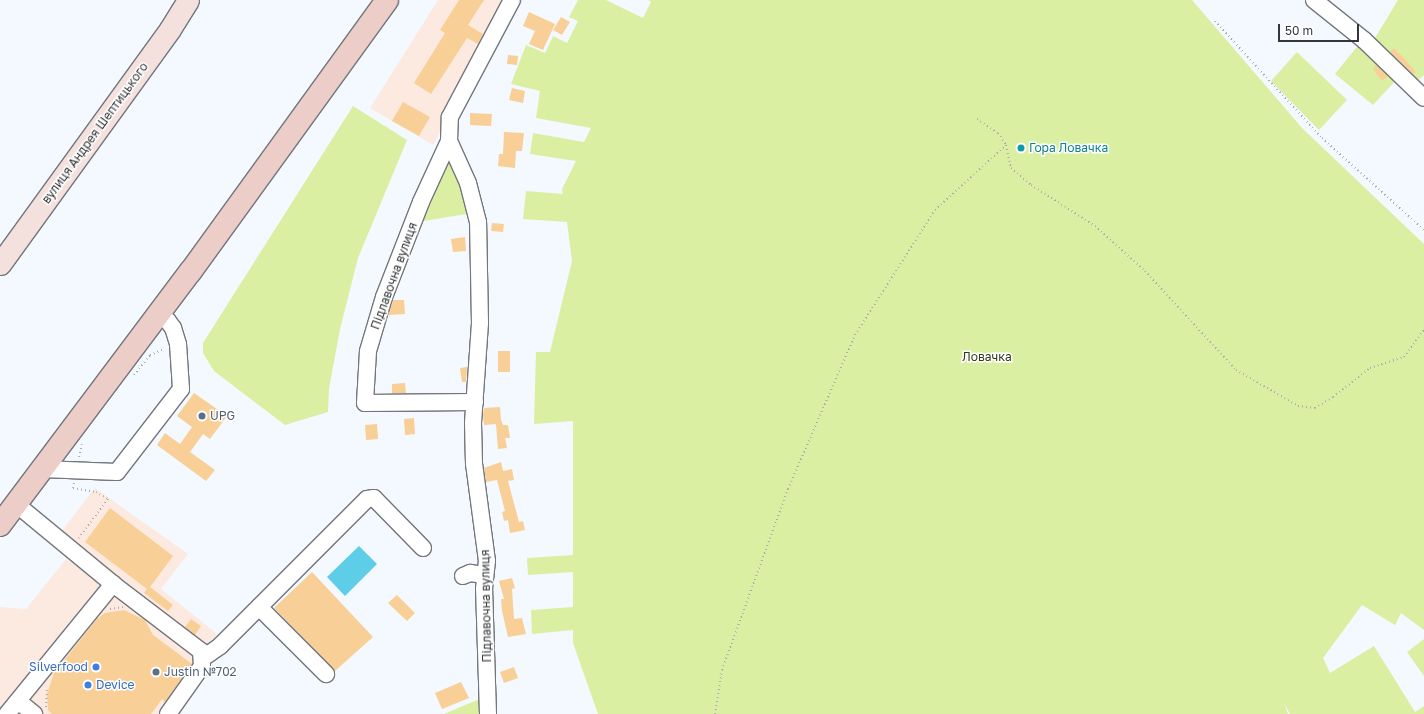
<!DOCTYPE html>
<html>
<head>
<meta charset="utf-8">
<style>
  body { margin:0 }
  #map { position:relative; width:1424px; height:714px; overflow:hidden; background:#f4f8ff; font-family:"Golos Text",sans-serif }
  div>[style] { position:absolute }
  .commercial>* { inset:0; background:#fceae0 }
  .green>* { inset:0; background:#daefa1 }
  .water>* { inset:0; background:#5dcde8 }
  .building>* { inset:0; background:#f8cf96 }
  .path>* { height:2px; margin-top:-1px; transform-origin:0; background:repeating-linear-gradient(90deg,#a9acb1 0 1px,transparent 0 4px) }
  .roads { filter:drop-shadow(1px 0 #73777c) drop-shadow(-1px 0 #73777c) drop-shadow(0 1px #73777c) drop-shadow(0 -1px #73777c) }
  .minor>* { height:16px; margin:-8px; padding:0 8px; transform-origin:8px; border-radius:8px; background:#fff }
  .major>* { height:21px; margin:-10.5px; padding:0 10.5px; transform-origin:10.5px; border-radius:10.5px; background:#f4e1de }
  .highway>* { height:22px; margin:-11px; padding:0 11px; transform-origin:11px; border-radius:11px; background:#eccdc8 }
  .dots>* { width:11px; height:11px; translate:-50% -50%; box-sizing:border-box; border:2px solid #fff; border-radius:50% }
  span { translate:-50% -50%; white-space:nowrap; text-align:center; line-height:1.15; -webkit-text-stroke:3px #fff; paint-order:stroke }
  .street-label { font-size:12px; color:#343638 }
  .culture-label { font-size:12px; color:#0d838f }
  .left { translate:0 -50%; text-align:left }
  .park-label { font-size:12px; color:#323a18 }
  .service-label { font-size:12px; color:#4e5e75 }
  .shop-label { font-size:12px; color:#366cbe }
  .right { translate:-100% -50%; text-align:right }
  .scale { position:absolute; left:1278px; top:24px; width:81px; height:18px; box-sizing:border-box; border:2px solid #343638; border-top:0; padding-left:5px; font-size:12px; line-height:14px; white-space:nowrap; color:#343638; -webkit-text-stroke:3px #fff; paint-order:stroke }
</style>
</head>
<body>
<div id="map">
  <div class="commercial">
    <div style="clip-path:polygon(438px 0,510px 0,433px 145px,370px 108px)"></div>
    <div style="clip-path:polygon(95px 488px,188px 554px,161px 589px,217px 634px,202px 654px,168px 714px,0 714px,0 607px,26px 609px,66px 559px,70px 562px,81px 546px,61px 532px)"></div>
  </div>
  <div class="green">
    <div style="clip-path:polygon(578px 0,606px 0,643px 18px,651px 2px,648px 0,1192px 0,1302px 128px,1424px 244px,1424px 630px,1401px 613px,1395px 625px,1362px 605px,1323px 658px,1330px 673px,1374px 646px,1415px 712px,1424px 706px,1424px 714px,1290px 714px,1284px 703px,1288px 714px,598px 714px,573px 643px,573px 630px,532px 634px,531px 610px,573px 607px,573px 572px,528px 575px,527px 558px,573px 555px,573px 421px,534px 424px,536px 352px,550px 352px,572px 261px,567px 222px,523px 219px,526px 191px,563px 194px,562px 189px,576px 161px,530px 154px,533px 133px,584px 142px,591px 128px,536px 118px,540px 91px,511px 84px,526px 45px,545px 53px,553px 36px,567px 43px,578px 21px,569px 17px)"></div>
    <div style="clip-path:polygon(1398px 0,1424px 0,1424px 75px,1414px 84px,1372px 43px)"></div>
    <div style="clip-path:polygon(1360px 43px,1398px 78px,1373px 105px,1335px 74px)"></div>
    <div style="clip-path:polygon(1297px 52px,1347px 100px,1319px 130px,1271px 81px)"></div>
    <div style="clip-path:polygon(353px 106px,407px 140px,358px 258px,340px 329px,329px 389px,328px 412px,285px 425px,214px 371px,203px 353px,203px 343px)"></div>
    <div style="clip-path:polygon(452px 159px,472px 213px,418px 222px,442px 161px)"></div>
    <div style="clip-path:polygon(1424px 639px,1424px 676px,1407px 652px)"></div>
    <div style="clip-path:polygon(477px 700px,482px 702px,482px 714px,444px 714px)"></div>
  </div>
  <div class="water">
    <div style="clip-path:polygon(359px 546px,377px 564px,345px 596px,327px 577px)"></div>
  </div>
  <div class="building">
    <div style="clip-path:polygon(459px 0,484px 0,468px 25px,483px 34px,478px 44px,467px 38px,431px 94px,414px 83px,445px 33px,440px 30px)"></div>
    <div style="clip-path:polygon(529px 12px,555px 24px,543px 50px,529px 44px,535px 31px,523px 26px)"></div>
    <div style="clip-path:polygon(561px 17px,570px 22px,562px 35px,553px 30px)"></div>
    <div style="clip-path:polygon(1394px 48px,1405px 59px,1416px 72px,1413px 74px,1390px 52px)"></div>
    <div style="clip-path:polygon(508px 55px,518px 56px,517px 65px,507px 64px)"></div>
    <div style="clip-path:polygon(1376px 65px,1388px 76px,1382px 81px,1373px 69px)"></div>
    <div style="clip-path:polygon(512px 88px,525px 91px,523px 103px,509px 100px)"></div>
    <div style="clip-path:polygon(403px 102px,430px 117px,419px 136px,392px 121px)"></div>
    <div style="clip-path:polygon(470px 113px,492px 114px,491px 126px,470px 125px)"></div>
    <div style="clip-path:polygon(504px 132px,524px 133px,522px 151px,516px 151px,515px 168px,498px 166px,499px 154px,503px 154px)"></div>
    <div style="clip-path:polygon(492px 223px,504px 224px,503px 232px,491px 231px)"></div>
    <div style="clip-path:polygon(465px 237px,466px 251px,453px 252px,451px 239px)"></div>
    <div style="clip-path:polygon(393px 300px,404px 300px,405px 314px,388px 315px)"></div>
    <div style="clip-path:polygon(498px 351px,510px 351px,510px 372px,498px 372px)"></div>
    <div style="clip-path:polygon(467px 367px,466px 382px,462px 382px,460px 368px)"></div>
    <div style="clip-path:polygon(405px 383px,406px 393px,392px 393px,392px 384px)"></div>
    <div style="clip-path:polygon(194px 393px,227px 416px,210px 439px,203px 434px,190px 452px,215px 470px,206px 481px,157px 445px,165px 433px,180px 444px,192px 427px,177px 416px)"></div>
    <div style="clip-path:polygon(500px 407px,501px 420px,503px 425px,508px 425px,510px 438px,505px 438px,507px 448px,498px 449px,496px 424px,484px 425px,483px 414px,484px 408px)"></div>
    <div style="clip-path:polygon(414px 418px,415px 434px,405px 435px,404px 419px)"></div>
    <div style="clip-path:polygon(377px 424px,378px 439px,366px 440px,365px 425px)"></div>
    <div style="clip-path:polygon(501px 462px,503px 471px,512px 469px,514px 480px,508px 481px,519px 522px,523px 521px,525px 530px,510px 533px,508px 520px,504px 521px,502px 512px,505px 511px,497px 480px,486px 482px,484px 468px)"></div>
    <div style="clip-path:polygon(110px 508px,173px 556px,150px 587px,173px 605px,168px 611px,144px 593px,147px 589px,85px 542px)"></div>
    <div style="clip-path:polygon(312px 572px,373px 637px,335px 671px,274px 608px)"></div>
    <div style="clip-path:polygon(512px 578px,515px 588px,512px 589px,514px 619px,522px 618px,526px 634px,508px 637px,502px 611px,501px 599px,504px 599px,499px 581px)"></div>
    <div style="clip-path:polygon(397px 595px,415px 613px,407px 621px,388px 603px)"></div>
    <div style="clip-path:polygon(124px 610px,145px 620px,153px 635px,192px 664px,165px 702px,162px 699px,151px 714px,52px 714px,48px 710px,47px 694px,54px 673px,97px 619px,105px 613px)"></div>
    <div style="clip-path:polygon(191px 619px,201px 626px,195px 635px,185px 627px)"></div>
    <div style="clip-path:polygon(514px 667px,518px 678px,504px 683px,500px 672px)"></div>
    <div style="clip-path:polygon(461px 682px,469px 698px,442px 709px,435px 693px)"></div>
  </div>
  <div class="path">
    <div style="left:1215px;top:21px;width:159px;rotate:47.6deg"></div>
    <div style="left:1322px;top:138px;width:137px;rotate:42deg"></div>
    <div style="left:977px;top:119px;width:25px;rotate:34deg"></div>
    <div style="left:998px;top:133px;width:14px;rotate:56deg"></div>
    <div style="left:1006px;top:145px;width:24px;rotate:78deg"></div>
    <div style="left:1011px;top:168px;width:26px;rotate:40deg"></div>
    <div style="left:1031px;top:185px;width:76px;rotate:32.6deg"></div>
    <div style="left:1095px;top:226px;width:67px;rotate:42deg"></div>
    <div style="left:1145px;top:271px;width:134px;rotate:47.4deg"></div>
    <div style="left:1236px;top:370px;width:72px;rotate:30.1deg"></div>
    <div style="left:1298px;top:406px;width:17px;rotate:7deg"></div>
    <div style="left:1315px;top:408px;width:21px;rotate:-31deg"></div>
    <div style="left:1333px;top:397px;width:47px;rotate:-38.1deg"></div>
    <div style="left:1370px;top:368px;width:36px;rotate:-18deg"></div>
    <div style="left:1404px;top:357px;width:34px;rotate:-54deg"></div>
    <div style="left:134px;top:375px;width:26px;rotate:-51deg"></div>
    <div style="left:150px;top:355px;width:16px;rotate:-22deg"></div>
    <div style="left:79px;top:457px;width:13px;rotate:-77deg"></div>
    <div style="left:74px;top:483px;width:5px;rotate:101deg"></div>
    <div style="left:73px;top:488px;width:23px;rotate:10deg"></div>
    <div style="left:96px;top:492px;width:14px;rotate:30deg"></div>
    <div style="left:108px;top:499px;width:50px;rotate:126.9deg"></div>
    <div style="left:110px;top:609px;width:13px;rotate:-9deg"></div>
    <div style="left:46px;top:707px;width:20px;rotate:-87deg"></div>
    <div style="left:715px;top:714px;width:45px;rotate:-81deg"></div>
    <div style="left:722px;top:670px;width:193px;rotate:-70deg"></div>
    <div style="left:788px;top:489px;width:168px;rotate:-66.5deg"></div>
    <div style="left:855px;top:335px;width:148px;rotate:-57.4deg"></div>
    <div style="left:935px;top:210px;width:96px;rotate:-42.5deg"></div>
  </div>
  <div class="roads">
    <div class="minor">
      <div style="left:1314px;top:0;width:64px;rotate:38.7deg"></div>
      <div style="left:1364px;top:40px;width:83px;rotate:44deg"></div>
      <div style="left:449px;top:141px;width:67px;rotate:114.7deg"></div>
      <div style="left:421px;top:202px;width:102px;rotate:111.3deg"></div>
      <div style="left:384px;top:297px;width:56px;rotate:106.5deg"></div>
      <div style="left:368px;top:351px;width:52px;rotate:93.3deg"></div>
      <div style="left:365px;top:403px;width:110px;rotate:-0.5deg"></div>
      <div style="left:42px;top:469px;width:75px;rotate:2.3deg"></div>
      <div style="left:117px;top:472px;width:105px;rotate:-52.4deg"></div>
      <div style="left:181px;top:389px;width:45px;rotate:-93.8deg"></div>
      <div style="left:178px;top:344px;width:17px;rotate:-107deg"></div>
      <div style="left:173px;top:328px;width:9px;rotate:-126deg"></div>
      <div style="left:168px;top:321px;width:12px;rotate:-156deg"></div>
      <div style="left:16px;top:504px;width:126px;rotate:39.5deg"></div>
      <div style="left:113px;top:584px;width:111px;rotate:37.3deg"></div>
      <div style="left:201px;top:651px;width:15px;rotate:86deg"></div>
      <div style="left:202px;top:666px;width:59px;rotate:125.3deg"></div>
      <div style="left:463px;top:576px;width:8px;rotate:-23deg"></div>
      <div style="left:470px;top:573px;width:15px;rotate:8deg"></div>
      <div style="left:259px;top:607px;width:95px;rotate:45deg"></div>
      <div style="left:203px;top:658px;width:21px;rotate:-35deg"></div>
      <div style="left:220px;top:646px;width:208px;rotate:-45deg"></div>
      <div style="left:367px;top:499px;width:7px;rotate:-8deg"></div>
      <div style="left:374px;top:498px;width:70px;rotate:45.6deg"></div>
      <div style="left:18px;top:701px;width:21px;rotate:39deg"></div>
      <div style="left:7px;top:714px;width:168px;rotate:-50.8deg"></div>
      <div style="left:488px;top:714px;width:125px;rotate:-91.8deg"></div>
      <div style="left:484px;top:589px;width:28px;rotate:-84deg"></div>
      <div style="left:487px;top:561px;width:98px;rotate:-97.6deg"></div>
      <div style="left:474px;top:464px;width:41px;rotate:-91.4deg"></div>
      <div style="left:473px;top:423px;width:100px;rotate:-86deg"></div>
      <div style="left:480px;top:323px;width:101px;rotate:-91.1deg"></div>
      <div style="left:478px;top:222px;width:40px;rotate:-104.4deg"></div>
      <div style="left:468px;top:183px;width:46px;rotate:-114.3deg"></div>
      <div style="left:449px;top:141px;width:24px;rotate:-88deg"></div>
      <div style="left:450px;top:117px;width:132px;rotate:-62.1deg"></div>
    </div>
    <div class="major">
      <div style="left:0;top:264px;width:290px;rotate:-54.1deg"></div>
      <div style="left:170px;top:29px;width:34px;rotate:-58deg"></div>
    </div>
    <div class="highway">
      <div style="left:0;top:525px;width:318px;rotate:-53.1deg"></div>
      <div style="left:191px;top:271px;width:334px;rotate:-54.1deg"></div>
    </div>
  </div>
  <div class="dots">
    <div style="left:1021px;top:148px;background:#0f9aa8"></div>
    <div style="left:202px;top:416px;background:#5c6f8a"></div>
    <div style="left:96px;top:667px;background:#3f7fe0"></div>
    <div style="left:156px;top:672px;background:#5c6f8a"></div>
    <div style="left:88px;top:685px;background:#3f7fe0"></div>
  </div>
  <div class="street-label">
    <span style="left:95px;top:133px;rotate:-54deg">вулиця Андрея Шептицького</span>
    <span style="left:394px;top:276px;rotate:-70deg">Підлавочна вулиця</span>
    <span style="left:486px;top:606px;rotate:-91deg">Підлавочна вулиця</span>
  </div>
  <div class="culture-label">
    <span class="left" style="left:1029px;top:148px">Гора Ловачка</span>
  </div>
  <div class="park-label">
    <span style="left:987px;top:357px">Ловачка</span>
  </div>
  <div class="service-label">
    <span class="left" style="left:210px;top:416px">UPG</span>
    <span class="left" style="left:164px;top:672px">Justin №702</span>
  </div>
  <div class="shop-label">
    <span class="right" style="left:88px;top:667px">Silverfood</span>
    <span class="left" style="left:96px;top:685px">Device</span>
  </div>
  <div class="scale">50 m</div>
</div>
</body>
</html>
